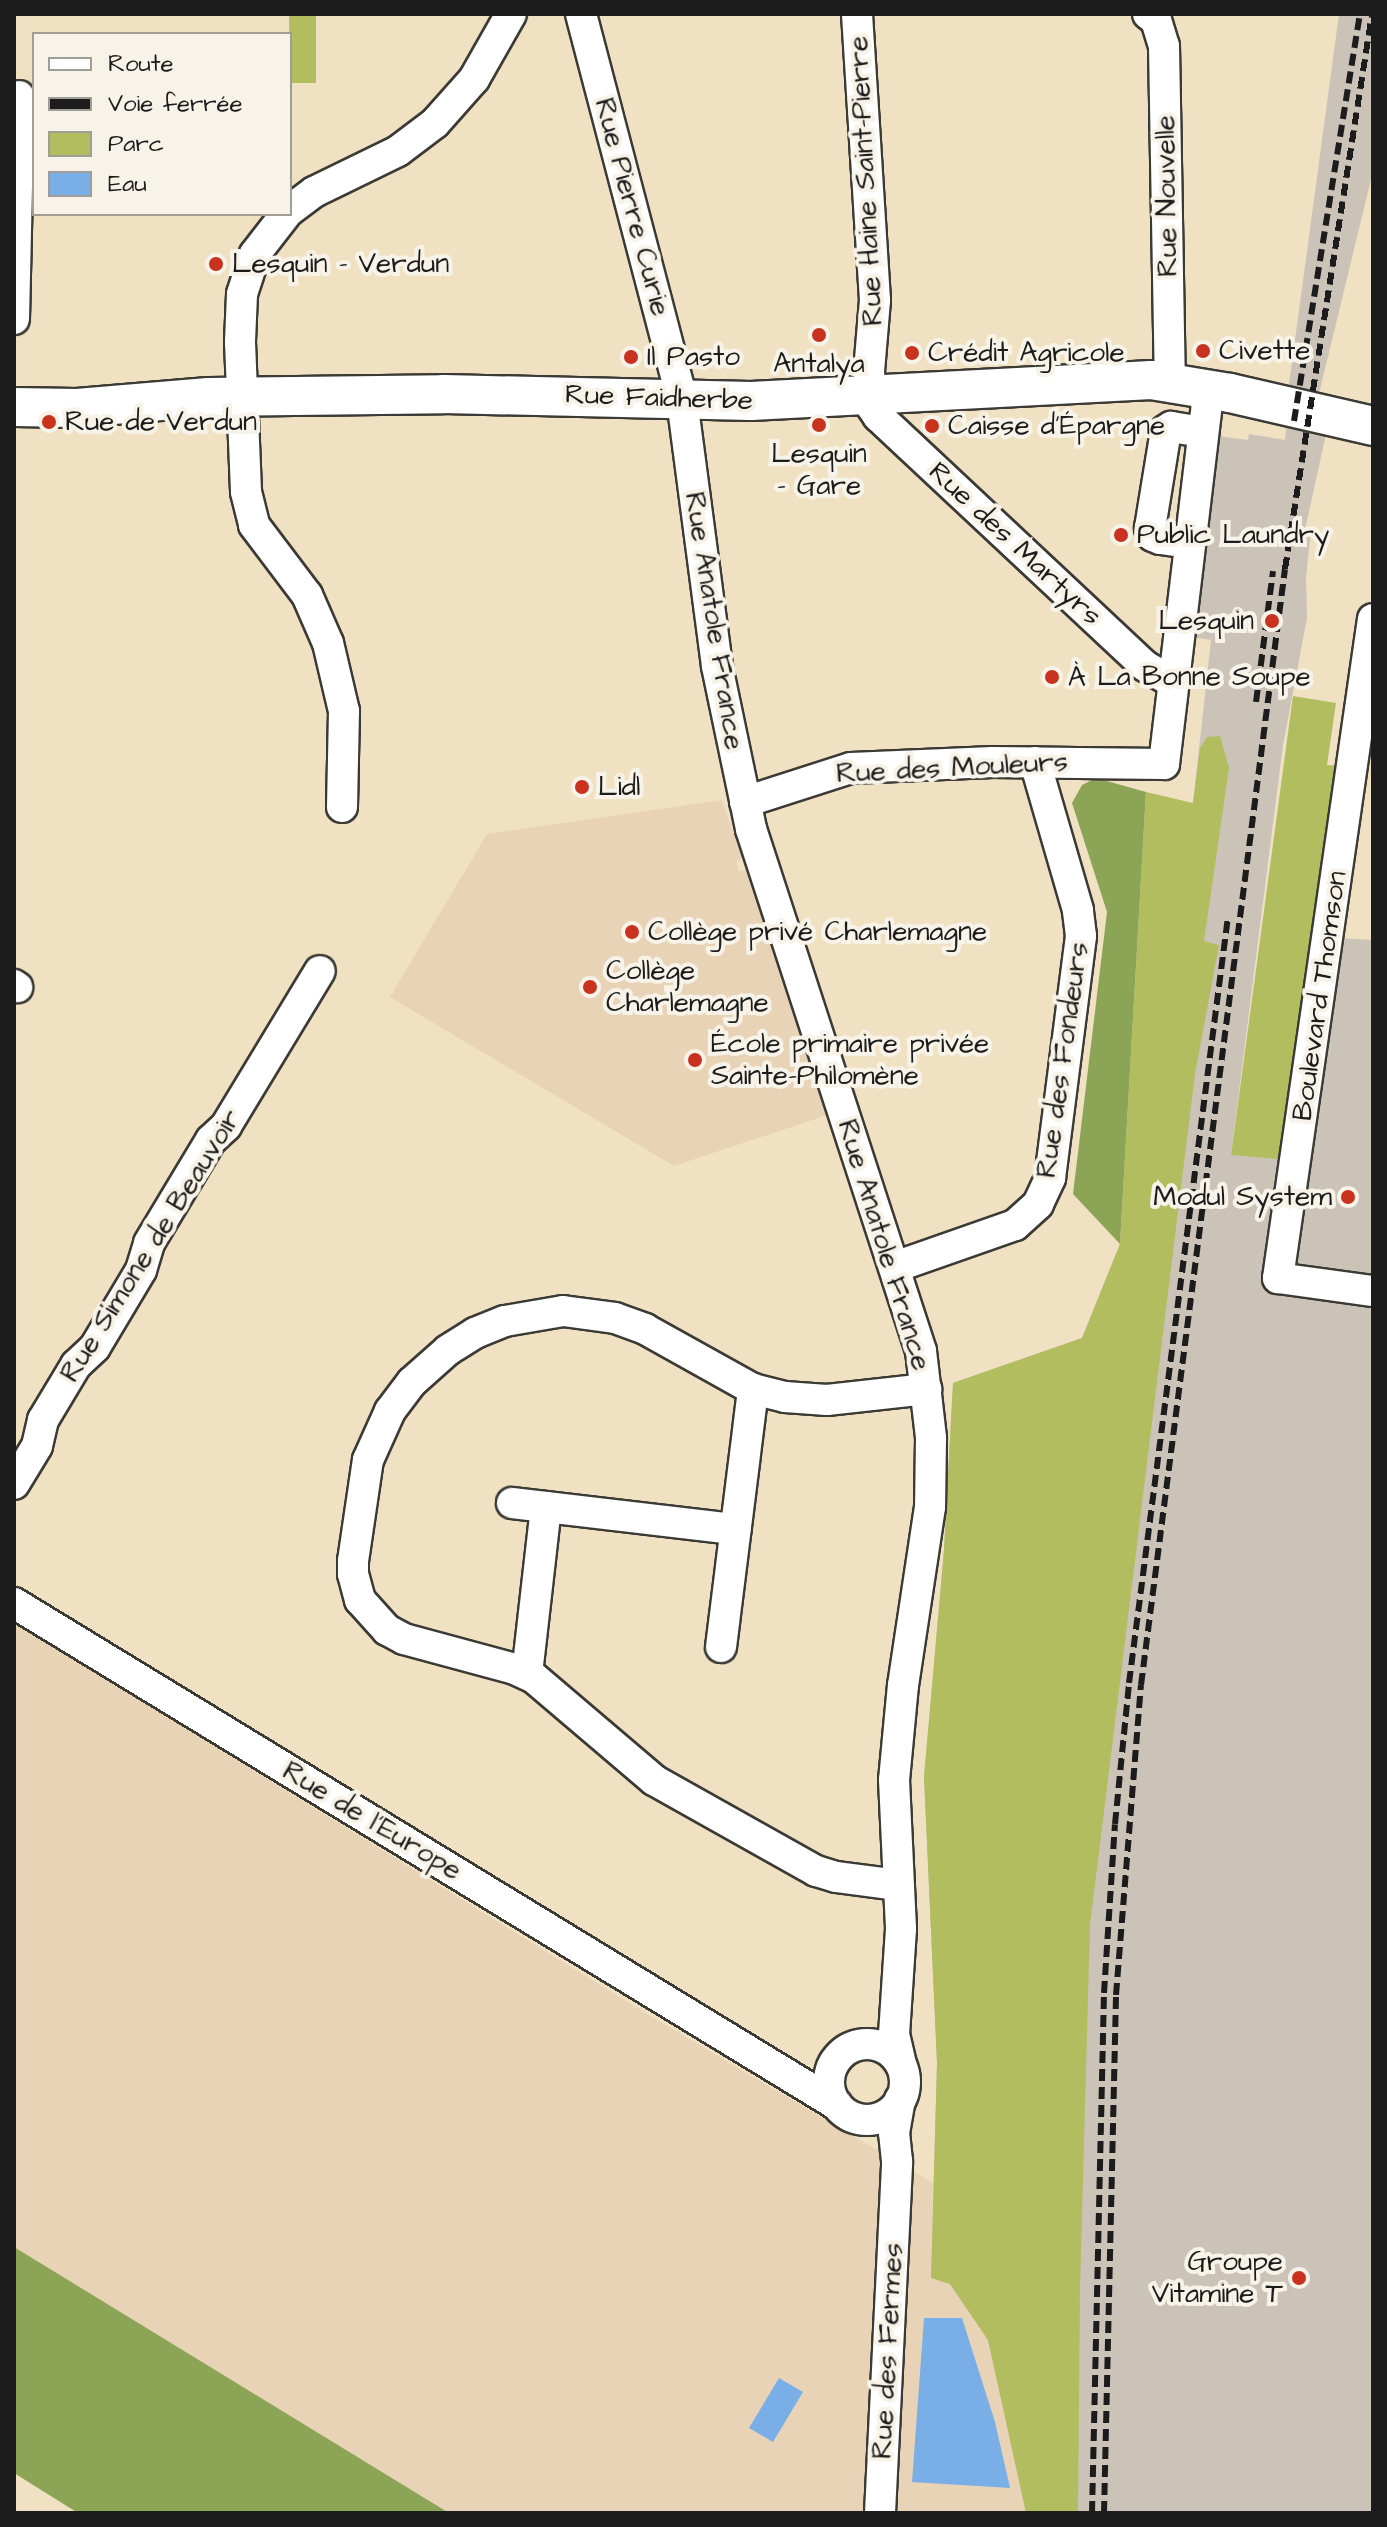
<!DOCTYPE html>
<html>
<head>
<meta charset="utf-8">
<style>
  body { margin:0 }
  #map { position:relative; width:1387px; height:2527px; overflow:hidden; background:#f0e1c3; font-family:"Architects Daughter",sans-serif }
  div>[style] { position:absolute }
  .built>* { inset:0; background:#e8d3b7 }
  .industrial>* { inset:0; background:#cbc2b8 }
  .green>* { inset:0; background:#b1bd5e }
  .forest>* { inset:0; background:#8ca455 }
  .water>* { inset:0; background:#79aee7 }
  .roads { filter:drop-shadow(2px 0 #3c3a35) drop-shadow(-2px 0 #3c3a35) drop-shadow(0 2px #3c3a35) drop-shadow(0 -2px #3c3a35) }
  .minor>* { height:30px; margin:-15px; padding:0 15px; transform-origin:15px; border-radius:15px; background:#fff }
  .minor>.ring { margin:-15px; padding:0; box-sizing:content-box; background:none; border:30px solid #fff; border-radius:50% }
  .major>* { height:38px; margin:-19px; padding:0 19px; transform-origin:19px; border-radius:19px; background:#fff }
  .rail>* { height:6px; margin-top:-3px; transform-origin:0; background:repeating-linear-gradient(90deg,#1c1c1c 0 12px,transparent 0 18px) }
  .dots>* { width:22px; height:22px; translate:-50% -50%; box-sizing:border-box; border:4px solid #f7f3e8; border-radius:50% }
  span { translate:-50% -50%; white-space:nowrap; text-align:center; line-height:1.15; -webkit-text-stroke:8px #f7f3e8; paint-order:stroke }
  .street-label { font-size:28px; color:#1c1c1c }
  .poi-label { font-size:28px; color:#1c1c1c }
  .left { translate:0 -50%; text-align:left }
  .right { translate:-100% -50%; text-align:right }
  .frame { position:absolute; inset:0; border:16px solid #1c1c1c; pointer-events:none }
  .legend { position:absolute; left:32px; top:32px; width:260px; height:184px; box-sizing:border-box; background:#f7f3e8; border:2px solid #9f9d96; margin:0; padding:10px 14px; list-style:none; font-size:24px; color:#1c1c1c }
  .legend li { display:flex; align-items:center; gap:16px; height:40px }
  .legend b { width:40px; border:2px solid #9f9d96 }
</style>
</head>
<body>
<div id="map">
  <div class="built">
    <div style="clip-path:polygon(722px 800px,742px 858px,736px 861px,739px 872px,746px 870px,827px 1115px,674px 1166px,390px 997px,487px 834px)"></div>
    <div style="clip-path:polygon(14px 1622px,647px 2014px,933px 2183px,931px 2278px,950px 2284px,988px 2340px,1026px 2513px,210px 2513px,14px 2391px)"></div>
  </div>
  <div class="industrial">
    <div style="clip-path:polygon(1339px 14px,1373px 14px,1373px 171px,1318px 398px,1288px 392px)"></div>
    <div style="clip-path:polygon(1287px 418px,1327px 429px,1305px 530px,1311px 531px,1306px 577px,1307px 618px,1283px 745px,1231px 1154px,1319px 937px,1373px 940px,1373px 2513px,1026px 2513px,988px 2340px,950px 2284px,931px 2278px,937px 2063px,924px 1777px,944px 1550px,953px 1383px,1082px 1338px,1120px 1244px,1193px 803px,1211px 640px,1193px 637px,1216px 461px,1211px 435px,1248px 440px,1249px 434px,1285px 440px)"></div>
  </div>
  <div class="green">
    <div style="clip-path:polygon(289px 14px,316px 14px,316px 83px,290px 83px)"></div>
    <div style="clip-path:polygon(1293px 696px,1336px 703px,1327px 765px,1341px 766px,1319px 937px,1278px 1159px,1231px 1155px)"></div>
    <div style="clip-path:polygon(1220px 736px,1229px 768px,1204px 941px,1219px 945px,1195px 1074px,1090px 1925px,1080px 2288px,1078px 2513px,1026px 2513px,988px 2340px,950px 2284px,931px 2278px,937px 2063px,924px 1777px,944px 1550px,953px 1383px,1082px 1338px,1120px 1244px,1146px 792px,1193px 803px,1200px 748px,1207px 737px)"></div>
  </div>
  <div class="forest">
    <div style="clip-path:polygon(1096px 778px,1146px 792px,1120px 1244px,1073px 1194px,1107px 912px,1072px 803px,1082px 785px)"></div>
    <div style="clip-path:polygon(14px 2247px,449px 2513px,78px 2513px,14px 2473px)"></div>
  </div>
  <div class="water">
    <div style="clip-path:polygon(924px 2318px,962px 2318px,995px 2422px,1010px 2488px,912px 2482px)"></div>
    <div style="clip-path:polygon(779px 2378px,803px 2392px,773px 2442px,749px 2428px)"></div>
  </div>
  <div class="roads">
    <div class="minor">
      <div style="left:581px;top:14px;width:399px;rotate:75.3deg"></div>
      <div style="left:682px;top:400px;width:268px;rotate:82.5deg"></div>
      <div style="left:717px;top:666px;width:167px;rotate:78.2deg"></div>
      <div style="left:751px;top:829px;width:549px;rotate:71.96deg"></div>
      <div style="left:921px;top:1351px;width:88px;rotate:83.4deg"></div>
      <div style="left:931px;top:1438px;width:69px;rotate:90.8deg"></div>
      <div style="left:930px;top:1507px;width:180px;rotate:98.6deg"></div>
      <div style="left:903px;top:1685px;width:95px;rotate:95.4deg"></div>
      <div style="left:894px;top:1780px;width:149px;rotate:87.3deg"></div>
      <div style="left:901px;top:1929px;width:105px;rotate:93.8deg"></div>
      <div style="left:894px;top:2034px;width:31px;rotate:77deg"></div>
      <div style="left:857px;top:14px;width:287px;rotate:86.4deg"></div>
      <div style="left:875px;top:300px;width:72px;rotate:94.8deg"></div>
      <div style="left:869px;top:372px;width:35px;rotate:85deg"></div>
      <div style="left:872px;top:407px;width:11px;rotate:56deg"></div>
      <div style="left:878px;top:416px;width:366px;rotate:43.1deg"></div>
      <div style="left:1145px;top:666px;width:32px;rotate:30deg"></div>
      <div style="left:1148px;top:14px;width:10px;rotate:37deg"></div>
      <div style="left:1156px;top:20px;width:27px;rotate:73deg"></div>
      <div style="left:1164px;top:46px;width:336px;rotate:89deg"></div>
      <div style="left:290px;top:210px;width:30px;rotate:-37deg"></div>
      <div style="left:314px;top:192px;width:93px;rotate:-26deg"></div>
      <div style="left:398px;top:151px;width:46px;rotate:-37.1deg"></div>
      <div style="left:435px;top:123px;width:59px;rotate:-48.4deg"></div>
      <div style="left:474px;top:79px;width:75px;rotate:-60.4deg"></div>
      <div style="left:286px;top:214px;width:51px;rotate:127.8deg"></div>
      <div style="left:255px;top:254px;width:42px;rotate:108deg"></div>
      <div style="left:242px;top:294px;width:48px;rotate:92.4deg"></div>
      <div style="left:240px;top:342px;width:150px;rotate:87.7deg"></div>
      <div style="left:246px;top:492px;width:34px;rotate:76deg"></div>
      <div style="left:254px;top:525px;width:88px;rotate:52.9deg"></div>
      <div style="left:307px;top:595px;width:52px;rotate:66.4deg"></div>
      <div style="left:328px;top:643px;width:70px;rotate:76.8deg"></div>
      <div style="left:344px;top:711px;width:96px;rotate:91.2deg"></div>
      <div style="left:14px;top:319px;width:223px;rotate:-88.7deg"></div>
      <div style="left:1189px;top:543px;width:29px;rotate:-172deg"></div>
      <div style="left:1160px;top:539px;width:8px;rotate:-157deg"></div>
      <div style="left:1153px;top:536px;width:9px;rotate:-111deg"></div>
      <div style="left:1150px;top:528px;width:99px;rotate:-80.7deg"></div>
      <div style="left:1166px;top:430px;width:6px;rotate:-31deg"></div>
      <div style="left:1171px;top:427px;width:31px;rotate:9deg"></div>
      <div style="left:1373px;top:619px;width:666px;rotate:98.2deg"></div>
      <div style="left:1278px;top:1278px;width:96px;rotate:7.8deg"></div>
      <div style="left:745px;top:802px;width:111px;rotate:-17.8deg"></div>
      <div style="left:851px;top:768px;width:142px;rotate:-2.4deg"></div>
      <div style="left:993px;top:762px;width:171px;rotate:0.7deg"></div>
      <div style="left:1164px;top:764px;width:378px;rotate:-83.2deg"></div>
      <div style="left:14px;top:985px;width:4px;rotate:34deg"></div>
      <div style="left:895px;top:1267px;width:127px;rotate:-19.3deg"></div>
      <div style="left:1015px;top:1225px;width:31px;rotate:-42deg"></div>
      <div style="left:1038px;top:1204px;width:29px;rotate:-65deg"></div>
      <div style="left:1050px;top:1178px;width:244px;rotate:-82.7deg"></div>
      <div style="left:1081px;top:936px;width:26px;rotate:-97deg"></div>
      <div style="left:1078px;top:910px;width:154px;rotate:-106.2deg"></div>
      <div style="left:14px;top:1484px;width:44px;rotate:-58.8deg"></div>
      <div style="left:37px;top:1446px;width:27px;rotate:-77deg"></div>
      <div style="left:43px;top:1420px;width:64px;rotate:-59deg"></div>
      <div style="left:76px;top:1365px;width:26px;rotate:-43deg"></div>
      <div style="left:95px;top:1347px;width:90px;rotate:-59.1deg"></div>
      <div style="left:141px;top:1270px;width:28px;rotate:-73deg"></div>
      <div style="left:149px;top:1243px;width:120px;rotate:-59deg"></div>
      <div style="left:211px;top:1140px;width:21px;rotate:-43deg"></div>
      <div style="left:226px;top:1126px;width:181px;rotate:-58.8deg"></div>
      <div style="left:512px;top:1503px;width:225px;rotate:6.7deg"></div>
      <div style="left:14px;top:1603px;width:964px;rotate:31.38deg"></div>
      <div style="left:721px;top:1647px;width:260px;rotate:-82.9deg"></div>
      <div style="left:527px;top:1674px;width:168px;rotate:-83.5deg"></div>
      <div style="left:898px;top:1885px;width:63px;rotate:-172.6deg"></div>
      <div style="left:836px;top:1877px;width:21px;rotate:-163deg"></div>
      <div style="left:816px;top:1871px;width:186px;rotate:-150.7deg"></div>
      <div style="left:654px;top:1780px;width:157px;rotate:-139.6deg"></div>
      <div style="left:534px;top:1678px;width:21px;rotate:-155deg"></div>
      <div style="left:515px;top:1669px;width:115px;rotate:-164.9deg"></div>
      <div style="left:404px;top:1639px;width:19px;rotate:-152deg"></div>
      <div style="left:387px;top:1630px;width:40px;rotate:-132deg"></div>
      <div style="left:360px;top:1600px;width:27px;rotate:-105deg"></div>
      <div style="left:353px;top:1574px;width:13px;rotate:-90deg"></div>
      <div style="left:353px;top:1561px;width:102px;rotate:-81.6deg"></div>
      <div style="left:368px;top:1460px;width:54px;rotate:-65.8deg"></div>
      <div style="left:390px;top:1411px;width:36px;rotate:-53deg"></div>
      <div style="left:412px;top:1382px;width:48px;rotate:-41.6deg"></div>
      <div style="left:448px;top:1350px;width:32px;rotate:-32deg"></div>
      <div style="left:475px;top:1333px;width:32px;rotate:-22deg"></div>
      <div style="left:505px;top:1321px;width:59px;rotate:-9.8deg"></div>
      <div style="left:563px;top:1311px;width:52px;rotate:7.7deg"></div>
      <div style="left:615px;top:1318px;width:32px;rotate:20deg"></div>
      <div style="left:645px;top:1329px;width:124px;rotate:29.1deg"></div>
      <div style="left:753px;top:1389px;width:33px;rotate:14deg"></div>
      <div style="left:785px;top:1397px;width:42px;rotate:4.1deg"></div>
      <div style="left:827px;top:1400px;width:100px;rotate:-6.3deg"></div>
      <div class="ring" style="left:829px;top:2044px;width:46px;height:46px"></div>
      <div style="left:880px;top:2513px;width:352px;rotate:-87.2deg"></div>
      <div style="left:897px;top:2161px;width:28px;rotate:-96deg"></div>
      <div style="left:894px;top:2133px;width:34px;rotate:-80deg"></div>
    </div>
    <div class="major">
      <div style="left:14px;top:407px;width:63px;rotate:0.9deg"></div>
      <div style="left:77px;top:408px;width:132px;rotate:-4.8deg"></div>
      <div style="left:209px;top:397px;width:235px;rotate:-0.7deg"></div>
      <div style="left:444px;top:394px;width:307px;rotate:1.3deg"></div>
      <div style="left:751px;top:401px;width:401px;rotate:-3deg"></div>
      <div style="left:1151px;top:380px;width:80px;rotate:9.3deg"></div>
      <div style="left:1230px;top:393px;width:147px;rotate:13deg"></div>
    </div>
  </div>
  <div class="rail">
    <div style="left:1294px;top:421px;width:412px;rotate:-80.8deg"></div>
    <div style="left:1256px;top:702px;width:132px;rotate:-82.6deg"></div>
    <div style="left:1092px;top:2513px;width:520px;rotate:-88.68deg"></div>
    <div style="left:1104px;top:1993px;width:169px;rotate:-86.3deg"></div>
    <div style="left:1115px;top:1824px;width:142px;rotate:-84.3deg"></div>
    <div style="left:1129px;top:1683px;width:772px;rotate:-82.64deg"></div>
    <div style="left:1104px;top:2513px;width:518px;rotate:-88.67deg"></div>
    <div style="left:1116px;top:1995px;width:311px;rotate:-85.4deg"></div>
    <div style="left:1141px;top:1685px;width:1125px;rotate:-82.65deg"></div>
    <div style="left:1285px;top:569px;width:562px;rotate:-81.09deg"></div>
  </div>
  <div class="dots">
    <div style="left:216px;top:264px;background:#c8321e"></div>
    <div style="left:819px;top:335px;background:#c8321e"></div>
    <div style="left:1203px;top:351px;background:#c8321e"></div>
    <div style="left:912px;top:353px;background:#c8321e"></div>
    <div style="left:631px;top:357px;background:#c8321e"></div>
    <div style="left:49px;top:422px;background:#c8321e"></div>
    <div style="left:819px;top:425px;background:#c8321e"></div>
    <div style="left:932px;top:426px;background:#c8321e"></div>
    <div style="left:1121px;top:535px;background:#c8321e"></div>
    <div style="left:1272px;top:621px;background:#c8321e"></div>
    <div style="left:1052px;top:677px;background:#c8321e"></div>
    <div style="left:582px;top:787px;background:#c8321e"></div>
    <div style="left:632px;top:932px;background:#c8321e"></div>
    <div style="left:590px;top:987px;background:#c8321e"></div>
    <div style="left:695px;top:1060px;background:#c8321e"></div>
    <div style="left:1348px;top:1197px;background:#c8321e"></div>
    <div style="left:1299px;top:2278px;background:#c8321e"></div>
  </div>
  <div class="street-label">
    <span style="left:866px;top:181px;rotate:-93deg">Rue Haine Saint-Pierre</span>
    <span style="left:1167px;top:196px;rotate:-91deg">Rue Nouvelle</span>
    <span style="left:632px;top:207px;rotate:75deg">Rue Pierre Curie</span>
    <span style="left:659px;top:398px;rotate:2deg">Rue Faidherbe</span>
    <span style="left:1015px;top:544px;rotate:43deg">Rue des Martyrs</span>
    <span style="left:714px;top:621px;rotate:81deg">Rue Anatole France</span>
    <span style="left:952px;top:768px;rotate:-3deg">Rue des Mouleurs</span>
    <span style="left:1320px;top:996px;rotate:-82deg">Boulevard Thomson</span>
    <span style="left:1063px;top:1060px;rotate:-82deg">Rue des Fondeurs</span>
    <span style="left:884px;top:1245px;rotate:73deg">Rue Anatole France</span>
    <span style="left:151px;top:1246px;rotate:-58deg">Rue Simone de Beauvoir</span>
    <span style="left:372px;top:1821px;rotate:31deg">Rue de l'Europe</span>
    <span style="left:888px;top:2351px;rotate:-87deg">Rue des Fermes</span>
  </div>
  <div class="poi-label">
    <span class="left" style="left:232px;top:264px">Lesquin – Verdun</span>
    <span class="left" style="left:1219px;top:351px">Civette</span>
    <span class="left" style="left:928px;top:353px">Crédit Agricole</span>
    <span class="left" style="left:647px;top:357px">Il Pasto</span>
    <span style="left:819px;top:364px">Antalya</span>
    <span class="left" style="left:65px;top:422px">Rue de Verdun</span>
    <span class="left" style="left:948px;top:426px">Caisse d'Épargne</span>
    <span style="left:819px;top:470px">Lesquin<br>– Gare</span>
    <span class="left" style="left:1137px;top:535px">Public Laundry</span>
    <span class="right" style="left:1254px;top:621px">Lesquin</span>
    <span class="left" style="left:1068px;top:677px">À La Bonne Soupe</span>
    <span class="left" style="left:598px;top:787px">Lidl</span>
    <span class="left" style="left:648px;top:932px">Collège privé Charlemagne</span>
    <span class="left" style="left:606px;top:987px">Collège<br>Charlemagne</span>
    <span class="left" style="left:711px;top:1060px">École primaire privée<br>Sainte-Philomène</span>
    <span class="right" style="left:1332px;top:1197px">Modul System</span>
    <span class="right" style="left:1283px;top:2278px">Groupe<br>Vitamine T</span>
  </div>
  <div class="frame"></div>
  <ul class="legend">
  <li><b style="height:10px;background:#fff"></b>Route</li>
  <li><b style="height:10px;background:#1c1c1c"></b>Voie ferrée</li>
  <li><b style="height:22px;background:#b1bd5e"></b>Parc</li>
  <li><b style="height:22px;background:#79aee7"></b>Eau</li>
  </ul>
</div>
</body>
</html>
